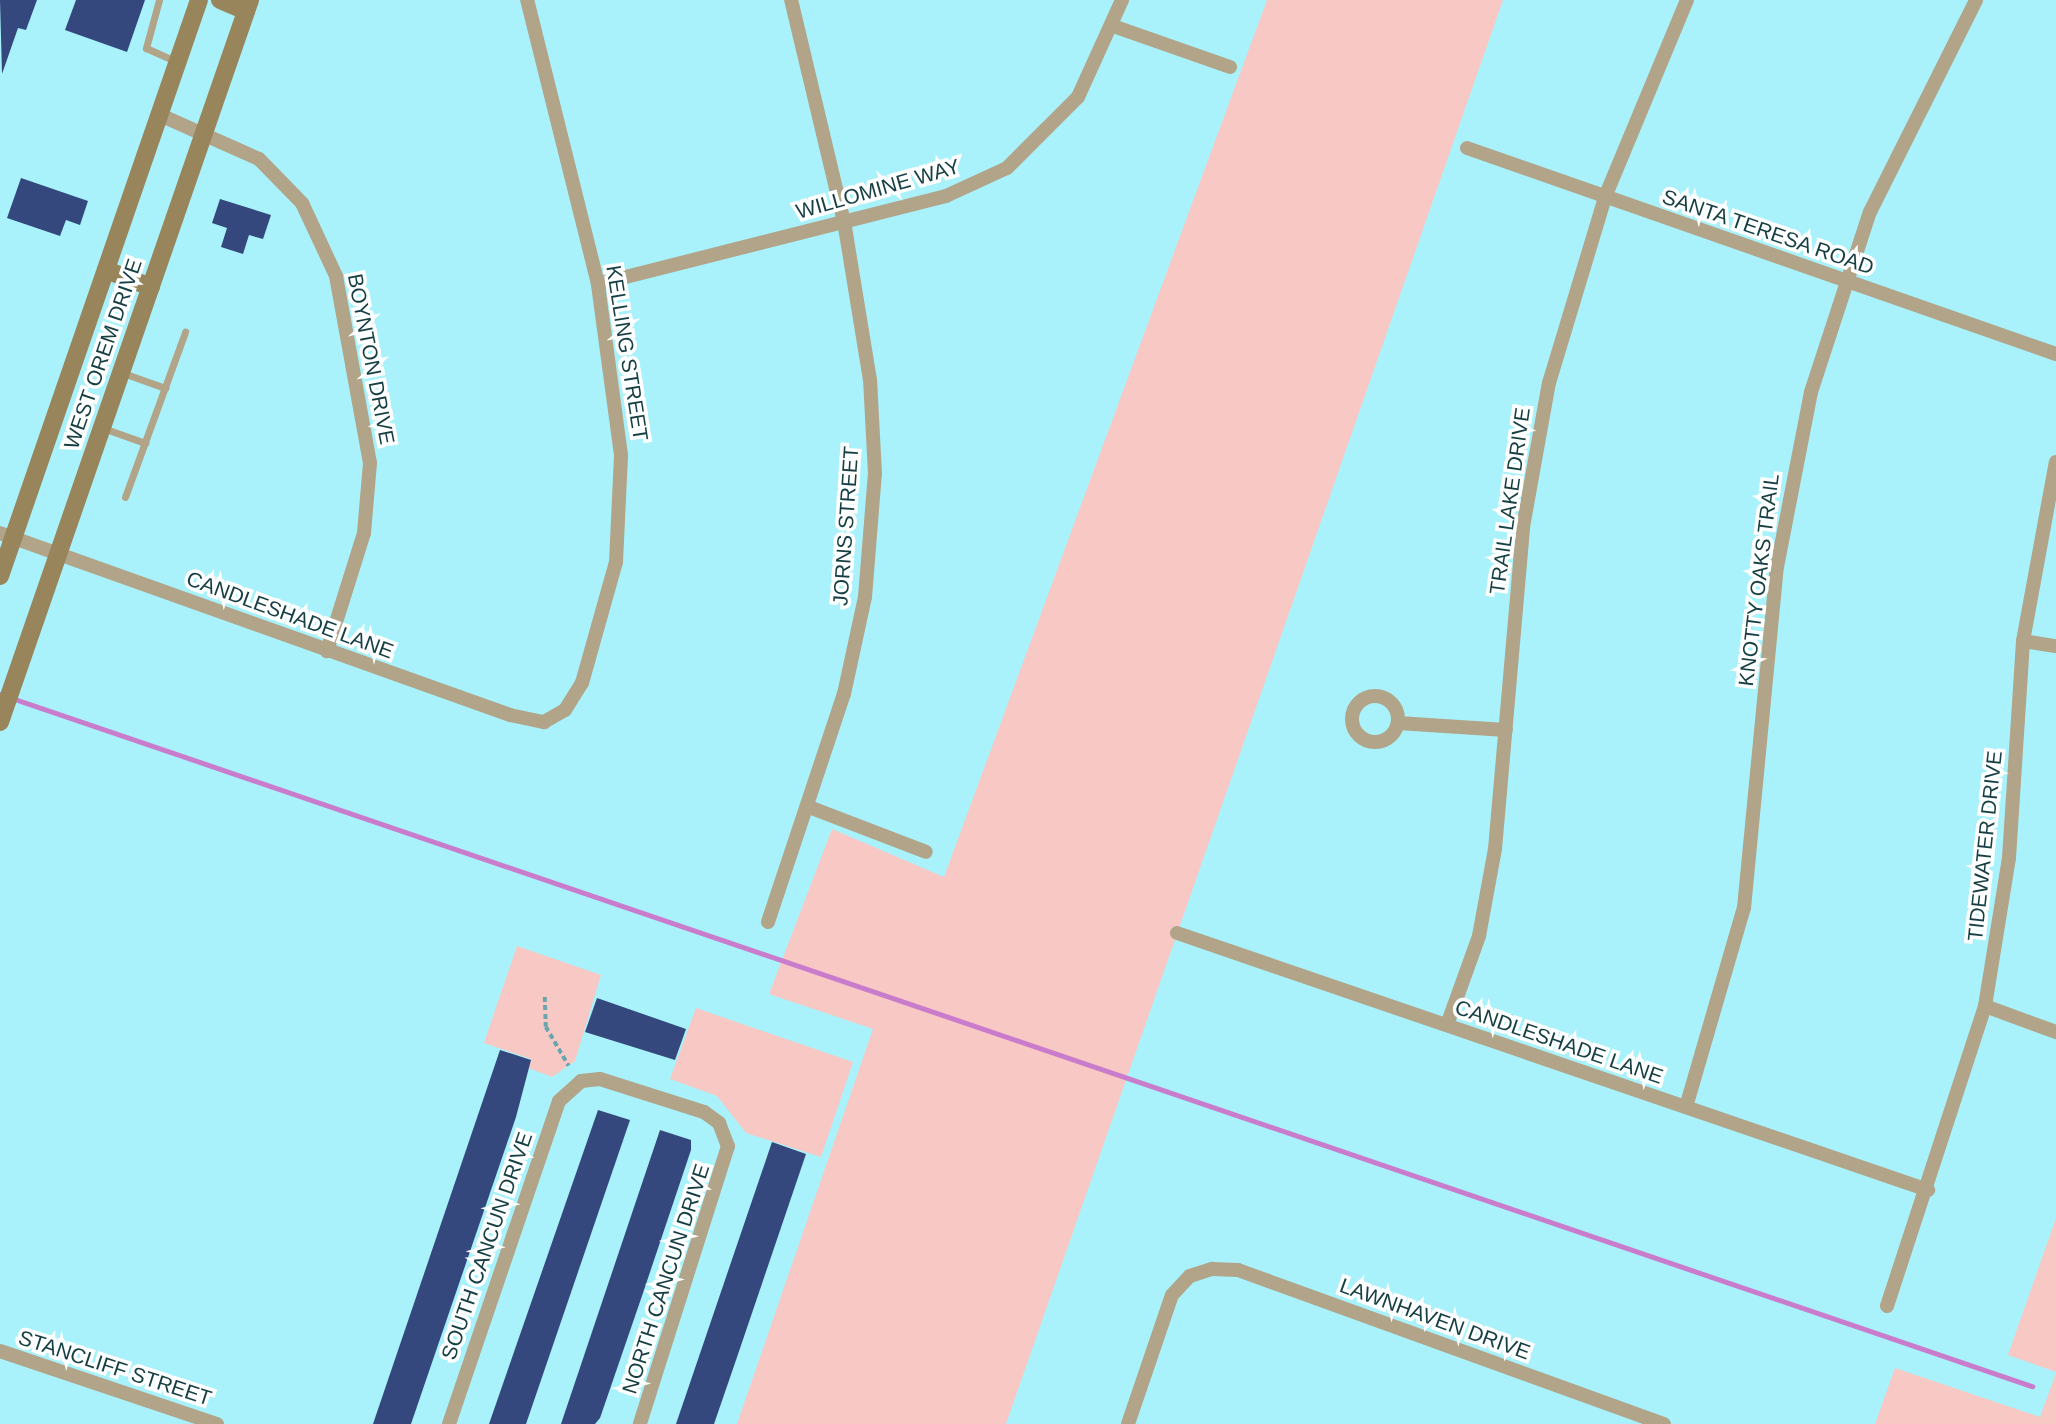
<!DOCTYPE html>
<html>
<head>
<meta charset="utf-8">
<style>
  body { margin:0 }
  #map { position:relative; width:2056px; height:1424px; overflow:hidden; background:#a9f2fb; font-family:Helvetica,sans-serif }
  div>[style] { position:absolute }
  .green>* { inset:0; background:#f8c9c4 }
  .stream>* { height:5px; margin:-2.5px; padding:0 2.5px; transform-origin:2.5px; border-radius:2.5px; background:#ca7ccc }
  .building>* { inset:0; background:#34487d }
  .path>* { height:3.5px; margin-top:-1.75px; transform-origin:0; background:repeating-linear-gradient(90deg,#6aa5ad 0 5px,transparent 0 8.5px) }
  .service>* { height:7px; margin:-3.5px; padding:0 3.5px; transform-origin:3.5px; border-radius:3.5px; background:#b1a488 }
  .minor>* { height:14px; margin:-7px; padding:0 7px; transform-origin:7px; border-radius:7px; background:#b1a488 }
  .minor>.ring { margin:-7px; padding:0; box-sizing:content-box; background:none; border:14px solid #b1a488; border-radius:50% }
  .secondary>* { height:18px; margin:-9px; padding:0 9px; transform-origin:9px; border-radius:9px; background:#98855b }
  span { translate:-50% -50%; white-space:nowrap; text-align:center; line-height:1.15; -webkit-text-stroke:7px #fff; paint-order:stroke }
  .street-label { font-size:21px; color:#163f44 }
</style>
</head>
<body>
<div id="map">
  <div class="green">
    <div style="clip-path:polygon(1267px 0,1503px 0,1006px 1424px,737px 1424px,873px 1029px,769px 994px,832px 829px,944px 877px)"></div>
    <div style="clip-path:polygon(517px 946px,601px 975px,575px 1061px,552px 1077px,528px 1068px,531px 1059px,484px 1043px)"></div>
    <div style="clip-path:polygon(696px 1008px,853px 1062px,821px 1157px,746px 1133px,717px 1096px,670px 1079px)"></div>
    <div style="clip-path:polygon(2056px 1218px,2056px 1372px,2008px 1355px)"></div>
    <div style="clip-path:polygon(1895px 1368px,2040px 1417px,2056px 1373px,2056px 1424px,1875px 1424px)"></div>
  </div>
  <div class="stream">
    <div style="left:0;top:694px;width:2147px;rotate:18.81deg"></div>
  </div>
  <div class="building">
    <div style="clip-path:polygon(0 0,37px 0,26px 30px,18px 28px,2px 74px)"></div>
    <div style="clip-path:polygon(76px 0,145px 0,127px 52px,65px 30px)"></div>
    <div style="clip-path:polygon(21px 178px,88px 201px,80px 225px,66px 220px,60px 236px,7px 218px)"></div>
    <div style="clip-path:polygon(220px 199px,271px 215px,263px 239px,249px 235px,243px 254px,221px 247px,227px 228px,212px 223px)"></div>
    <div style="clip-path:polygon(597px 998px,686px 1029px,675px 1060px,585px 1032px)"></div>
    <div style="clip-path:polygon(500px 1050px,531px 1060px,516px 1117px,411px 1424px,373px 1424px)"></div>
    <div style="clip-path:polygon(598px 1110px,630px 1120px,526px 1424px,489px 1424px)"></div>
    <div style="clip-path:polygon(660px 1130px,691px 1140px,691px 1150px,644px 1290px,600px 1418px,595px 1424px,561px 1424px)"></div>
    <div style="clip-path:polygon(772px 1142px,806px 1154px,735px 1363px,714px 1424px,676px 1424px)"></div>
  </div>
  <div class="path">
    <div style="left:545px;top:997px;width:30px;rotate:88deg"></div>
    <div style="left:546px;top:1027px;width:45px;rotate:59.5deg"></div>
  </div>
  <div class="service">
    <div style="left:159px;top:0;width:50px;rotate:105.2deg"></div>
    <div style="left:146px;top:48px;width:35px;rotate:24deg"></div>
    <div style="left:123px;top:373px;width:45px;rotate:19.7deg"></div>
    <div style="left:103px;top:428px;width:45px;rotate:19.7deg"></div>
    <div style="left:125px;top:497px;width:176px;rotate:-70deg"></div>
  </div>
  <div class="minor">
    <div style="left:1113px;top:26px;width:124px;rotate:19.3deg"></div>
    <div style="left:160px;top:115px;width:108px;rotate:24deg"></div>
    <div style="left:259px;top:159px;width:62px;rotate:45.7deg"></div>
    <div style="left:302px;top:203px;width:81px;rotate:65deg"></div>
    <div style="left:336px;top:276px;width:190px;rotate:79.7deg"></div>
    <div style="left:370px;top:463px;width:70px;rotate:94.9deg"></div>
    <div style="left:364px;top:533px;width:124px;rotate:107.4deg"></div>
    <div style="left:1467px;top:148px;width:624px;rotate:19.28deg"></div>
    <div style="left:598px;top:284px;width:359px;rotate:-14.2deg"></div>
    <div style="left:946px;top:196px;width:67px;rotate:-24.7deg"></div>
    <div style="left:1007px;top:168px;width:100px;rotate:-45deg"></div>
    <div style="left:1078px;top:97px;width:107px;rotate:-65.6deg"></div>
    <div style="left:0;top:533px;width:542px;rotate:19.64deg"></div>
    <div style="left:510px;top:715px;width:35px;rotate:12deg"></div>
    <div style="left:544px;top:722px;width:24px;rotate:-30deg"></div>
    <div style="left:565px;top:710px;width:32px;rotate:-58deg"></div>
    <div style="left:582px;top:683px;width:126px;rotate:-74.3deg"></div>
    <div style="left:616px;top:562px;width:107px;rotate:-87.3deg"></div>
    <div style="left:621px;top:455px;width:173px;rotate:-97.7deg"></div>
    <div style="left:598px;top:284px;width:293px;rotate:-104deg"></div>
    <div style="left:2023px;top:641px;width:33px;rotate:9deg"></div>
    <div class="ring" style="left:1352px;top:696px;width:32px;height:32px"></div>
    <div style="left:1398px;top:723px;width:108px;rotate:3.7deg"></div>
    <div style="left:809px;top:807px;width:125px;rotate:21deg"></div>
    <div style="left:768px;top:922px;width:240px;rotate:-71.6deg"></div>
    <div style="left:844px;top:694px;width:99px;rotate:-77.8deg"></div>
    <div style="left:865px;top:597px;width:123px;rotate:-85.4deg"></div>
    <div style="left:875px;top:474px;width:94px;rotate:-93deg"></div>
    <div style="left:870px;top:380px;width:160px;rotate:-99.3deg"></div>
    <div style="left:844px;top:222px;width:228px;rotate:-103.4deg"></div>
    <div style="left:1177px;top:933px;width:794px;rotate:18.89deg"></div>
    <div style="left:1985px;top:1006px;width:76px;rotate:20.1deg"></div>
    <div style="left:1447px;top:1025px;width:95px;rotate:-70.2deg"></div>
    <div style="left:1479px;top:936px;width:88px;rotate:-79.6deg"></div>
    <div style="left:1495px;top:849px;width:323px;rotate:-85deg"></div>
    <div style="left:1523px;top:527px;width:146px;rotate:-79.8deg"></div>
    <div style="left:1549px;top:383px;width:194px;rotate:-73.2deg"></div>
    <div style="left:1605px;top:197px;width:213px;rotate:-67.4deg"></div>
    <div style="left:1686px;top:1107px;width:207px;rotate:-73.8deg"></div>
    <div style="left:1744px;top:908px;width:343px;rotate:-84.5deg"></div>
    <div style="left:1777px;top:567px;width:178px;rotate:-79deg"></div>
    <div style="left:1811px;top:392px;width:189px;rotate:-71.9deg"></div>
    <div style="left:1870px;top:212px;width:237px;rotate:-63.4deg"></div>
    <div style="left:1887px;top:1306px;width:316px;rotate:-71.9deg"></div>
    <div style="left:1985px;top:1006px;width:150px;rotate:-80.8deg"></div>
    <div style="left:2009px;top:858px;width:217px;rotate:-86.3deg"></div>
    <div style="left:2023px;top:641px;width:182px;rotate:-79.6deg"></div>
    <div style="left:0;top:1351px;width:229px;rotate:18.6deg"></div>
    <div style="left:449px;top:1424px;width:341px;rotate:-71.2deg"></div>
    <div style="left:559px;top:1101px;width:30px;rotate:-42deg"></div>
    <div style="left:581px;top:1081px;width:19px;rotate:-6deg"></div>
    <div style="left:600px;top:1079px;width:109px;rotate:17.6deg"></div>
    <div style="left:704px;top:1112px;width:19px;rotate:36deg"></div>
    <div style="left:719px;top:1123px;width:25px;rotate:69deg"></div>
    <div style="left:728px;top:1146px;width:292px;rotate:107.6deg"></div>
    <div style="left:1128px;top:1424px;width:136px;rotate:-71.2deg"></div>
    <div style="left:1172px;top:1295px;width:26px;rotate:-47deg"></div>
    <div style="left:1190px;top:1276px;width:23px;rotate:-18deg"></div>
    <div style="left:1212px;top:1269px;width:26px;rotate:2deg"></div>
    <div style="left:1238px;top:1270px;width:453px;rotate:19.9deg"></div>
  </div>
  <div class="secondary">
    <div style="left:220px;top:0;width:28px;rotate:23deg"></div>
    <div style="left:106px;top:270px;width:48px;rotate:20.7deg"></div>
    <div style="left:0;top:576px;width:609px;rotate:-70.94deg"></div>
    <div style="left:0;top:722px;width:764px;rotate:-70.9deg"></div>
  </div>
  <div class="street-label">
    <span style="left:878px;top:189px;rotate:-16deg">WILLOMINE WAY</span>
    <span style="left:1768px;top:232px;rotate:19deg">SANTA TERESA ROAD</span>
    <span style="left:627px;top:353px;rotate:81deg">KELLING STREET</span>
    <span style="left:103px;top:354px;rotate:-71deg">WEST OREM DRIVE</span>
    <span style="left:371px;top:359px;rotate:79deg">BOYNTON DRIVE</span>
    <span style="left:1510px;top:501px;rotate:-82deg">TRAIL LAKE DRIVE</span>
    <span style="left:846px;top:526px;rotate:-86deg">JORNS STREET</span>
    <span style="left:1759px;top:580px;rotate:-83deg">KNOTTY OAKS TRAIL</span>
    <span style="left:290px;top:615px;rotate:20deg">CANDLESHADE LANE</span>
    <span style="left:1985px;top:846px;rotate:-84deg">TIDEWATER DRIVE</span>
    <span style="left:1559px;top:1042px;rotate:19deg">CANDLESHADE LANE</span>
    <span style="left:487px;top:1246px;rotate:-71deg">SOUTH CANCUN DRIVE</span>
    <span style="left:666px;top:1279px;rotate:-72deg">NORTH CANCUN DRIVE</span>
    <span style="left:1435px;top:1319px;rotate:20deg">LAWNHAVEN DRIVE</span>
    <span style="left:115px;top:1368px;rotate:18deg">STANCLIFF STREET</span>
  </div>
</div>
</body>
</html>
